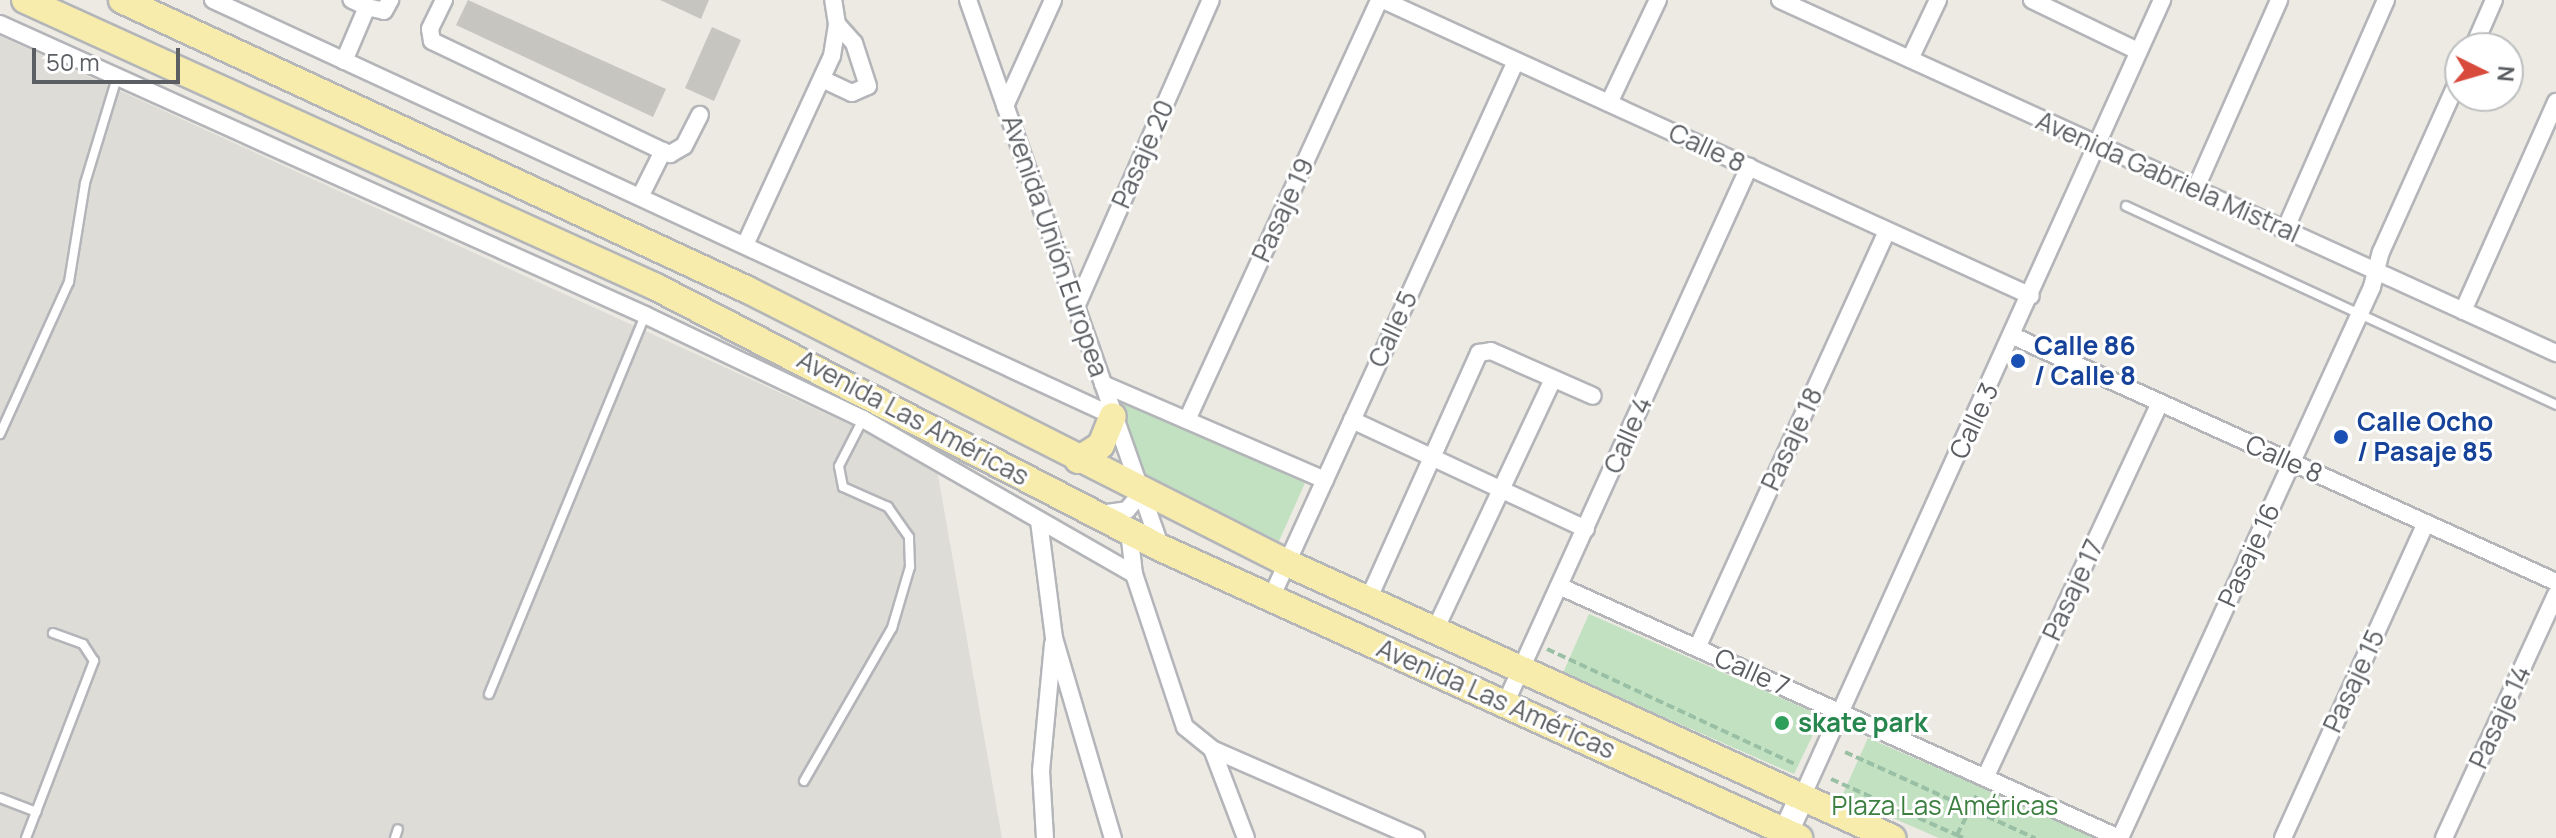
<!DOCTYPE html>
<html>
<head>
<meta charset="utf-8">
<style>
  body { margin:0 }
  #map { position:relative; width:2556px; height:838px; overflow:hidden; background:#eceae2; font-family:Manrope,sans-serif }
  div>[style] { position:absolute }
  .industrial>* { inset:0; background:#dedcd7 }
  .green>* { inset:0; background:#c1e1c1 }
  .building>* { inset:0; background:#c7c5c0 }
  .path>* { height:4px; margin-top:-2px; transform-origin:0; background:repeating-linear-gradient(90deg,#99bfa5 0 8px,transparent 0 12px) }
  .roads { filter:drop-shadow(2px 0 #b3b5b9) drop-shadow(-2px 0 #b3b5b9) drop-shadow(0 2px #b3b5b9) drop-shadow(0 -2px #b3b5b9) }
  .lane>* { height:8px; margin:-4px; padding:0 4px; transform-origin:4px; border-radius:4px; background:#fff }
  .street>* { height:16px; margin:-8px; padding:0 8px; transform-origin:8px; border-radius:8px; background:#fff }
  .secondary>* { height:24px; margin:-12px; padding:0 12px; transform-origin:12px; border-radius:12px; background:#fff }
  .primary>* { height:26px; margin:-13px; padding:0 13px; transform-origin:13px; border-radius:13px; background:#f7ecac }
  .dots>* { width:22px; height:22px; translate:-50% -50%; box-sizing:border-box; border:4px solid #fff; border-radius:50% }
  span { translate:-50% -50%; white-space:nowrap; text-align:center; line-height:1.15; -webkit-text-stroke:6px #fff; paint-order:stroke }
  .street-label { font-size:26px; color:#5b5e62 }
  .transit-label { font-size:26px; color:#164399; font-weight:700 }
  .left { translate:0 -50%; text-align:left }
  .leisure-label { font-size:26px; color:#27864d; font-weight:700 }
  .park-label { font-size:26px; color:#3c7f40 }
  .north { position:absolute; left:2444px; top:32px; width:80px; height:80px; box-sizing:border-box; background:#fff; border:2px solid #bdbfc0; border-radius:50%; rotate:95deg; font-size:22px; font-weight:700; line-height:32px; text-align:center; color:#5b5e62 }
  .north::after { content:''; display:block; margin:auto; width:28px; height:36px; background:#d84a3c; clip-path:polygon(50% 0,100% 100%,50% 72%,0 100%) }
  .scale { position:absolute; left:32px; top:48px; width:148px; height:36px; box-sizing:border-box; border:4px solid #5b5e62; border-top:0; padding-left:10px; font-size:24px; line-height:28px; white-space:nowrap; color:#5b5e62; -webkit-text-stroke:6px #fff; paint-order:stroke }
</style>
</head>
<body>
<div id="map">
  <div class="industrial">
    <div style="clip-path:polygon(0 36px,936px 464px,1002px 838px,0 838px)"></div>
  </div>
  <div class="green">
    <div style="clip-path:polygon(1115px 397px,1305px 483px,1279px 541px,1148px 482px)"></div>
    <div style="clip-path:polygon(1589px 614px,1822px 716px,1794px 774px,1563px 673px)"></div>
    <div style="clip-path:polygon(1868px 738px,2099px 838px,1939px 838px,1842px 796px)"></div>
  </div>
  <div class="building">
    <div style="clip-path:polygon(468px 0,666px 89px,653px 117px,456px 25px)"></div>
    <div style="clip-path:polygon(660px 0,709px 0,701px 19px)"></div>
    <div style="clip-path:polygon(712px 27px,741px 40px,714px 101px,685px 88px)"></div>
  </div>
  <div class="path">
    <div style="left:1547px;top:649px;width:276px;rotate:24.9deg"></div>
    <div style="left:1845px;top:752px;width:209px;rotate:24.4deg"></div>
    <div style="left:1831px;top:779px;width:138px;rotate:24deg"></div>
    <div style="left:1963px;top:838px;width:7px;rotate:-153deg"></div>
    <div style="left:1957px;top:835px;width:47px;rotate:-63.4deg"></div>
  </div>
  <div class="roads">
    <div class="lane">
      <div style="left:2126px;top:206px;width:474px;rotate:24.8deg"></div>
      <div style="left:0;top:434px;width:167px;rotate:-65.6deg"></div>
      <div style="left:69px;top:282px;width:100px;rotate:-80.8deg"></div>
      <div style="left:85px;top:183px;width:110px;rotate:-73.1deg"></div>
      <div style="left:489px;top:694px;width:410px;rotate:-67.6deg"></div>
      <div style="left:804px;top:781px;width:177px;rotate:-60.1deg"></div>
      <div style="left:892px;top:628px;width:64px;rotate:-73.6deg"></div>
      <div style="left:910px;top:567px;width:30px;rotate:-92deg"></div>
      <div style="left:909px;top:537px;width:37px;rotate:-125deg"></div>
      <div style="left:888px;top:507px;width:49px;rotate:-156deg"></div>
      <div style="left:843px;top:487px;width:21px;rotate:-101deg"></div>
      <div style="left:839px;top:466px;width:53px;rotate:-62.9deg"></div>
      <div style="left:0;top:798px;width:39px;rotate:21deg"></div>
      <div style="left:26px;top:838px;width:190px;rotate:-69deg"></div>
      <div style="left:94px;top:661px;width:20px;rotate:-123deg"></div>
      <div style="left:83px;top:644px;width:32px;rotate:-160deg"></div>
      <div style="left:395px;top:838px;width:9px;rotate:-72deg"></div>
    </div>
    <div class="street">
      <div style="left:213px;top:0;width:991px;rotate:24.81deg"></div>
      <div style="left:444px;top:0;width:32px;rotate:116deg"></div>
      <div style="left:430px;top:29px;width:12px;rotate:81deg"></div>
      <div style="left:432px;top:41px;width:256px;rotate:25.5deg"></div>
      <div style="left:663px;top:151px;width:51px;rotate:116.6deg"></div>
      <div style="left:968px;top:0;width:581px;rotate:70.6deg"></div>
      <div style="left:1383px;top:0;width:712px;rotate:24.55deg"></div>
      <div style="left:1780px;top:0;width:853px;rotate:24.46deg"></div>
      <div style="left:2032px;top:0;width:118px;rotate:25.7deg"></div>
      <div style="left:367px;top:7px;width:17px;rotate:13deg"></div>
      <div style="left:384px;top:11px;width:13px;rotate:-61deg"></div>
      <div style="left:0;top:24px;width:708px;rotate:24.28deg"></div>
      <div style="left:645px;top:315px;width:242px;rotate:25.5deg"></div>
      <div style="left:863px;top:419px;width:312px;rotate:29.8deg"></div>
      <div style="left:2473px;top:48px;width:52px;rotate:-66.4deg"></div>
      <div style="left:1910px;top:59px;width:65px;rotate:-64.6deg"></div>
      <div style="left:344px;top:61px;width:59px;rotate:-66.9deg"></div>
      <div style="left:367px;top:7px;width:17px;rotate:-155deg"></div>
      <div style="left:822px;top:79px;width:33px;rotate:25deg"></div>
      <div style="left:852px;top:93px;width:17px;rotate:-24deg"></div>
      <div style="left:868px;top:86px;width:45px;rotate:-108deg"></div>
      <div style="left:854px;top:43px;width:25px;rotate:-132deg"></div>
      <div style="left:1609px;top:103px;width:114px;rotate:-64.6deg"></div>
      <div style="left:1005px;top:106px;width:116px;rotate:-65.6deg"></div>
      <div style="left:663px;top:151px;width:8px;rotate:23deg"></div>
      <div style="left:670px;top:154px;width:16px;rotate:-30deg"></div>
      <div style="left:684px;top:146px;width:35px;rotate:-63deg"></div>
      <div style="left:2195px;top:190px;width:208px;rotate:-66.1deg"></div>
      <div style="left:2285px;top:230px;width:251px;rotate:-66.3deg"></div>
      <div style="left:745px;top:245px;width:208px;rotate:-65.3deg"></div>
      <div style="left:832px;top:56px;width:32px;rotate:-81deg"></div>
      <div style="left:837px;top:24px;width:24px;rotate:-99deg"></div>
      <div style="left:1076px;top:307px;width:335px;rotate:-66.3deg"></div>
      <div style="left:2463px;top:311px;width:229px;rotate:-66deg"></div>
      <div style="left:2013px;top:336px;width:596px;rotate:24.37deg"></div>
      <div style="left:1103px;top:384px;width:242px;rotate:23.4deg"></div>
      <div style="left:1187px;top:420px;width:462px;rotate:-65.4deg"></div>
      <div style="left:1352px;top:420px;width:258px;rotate:25deg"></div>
      <div style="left:1100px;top:514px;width:27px;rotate:-8deg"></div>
      <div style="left:1127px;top:510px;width:23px;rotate:-50deg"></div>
      <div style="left:1039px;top:521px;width:118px;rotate:82.7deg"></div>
      <div style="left:1054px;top:638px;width:209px;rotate:73.6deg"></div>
      <div style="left:1129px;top:531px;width:43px;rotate:83.4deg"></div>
      <div style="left:1134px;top:574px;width:161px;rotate:71.6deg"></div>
      <div style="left:1185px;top:727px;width:35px;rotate:39deg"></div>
      <div style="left:1212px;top:749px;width:223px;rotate:23.6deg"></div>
      <div style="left:1559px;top:586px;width:614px;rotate:24.23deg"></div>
      <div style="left:1271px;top:598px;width:590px;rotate:-65.48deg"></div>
      <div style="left:1368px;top:600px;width:271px;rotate:-65.8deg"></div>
      <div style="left:1479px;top:353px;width:12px;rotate:-9deg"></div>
      <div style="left:1491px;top:351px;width:111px;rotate:23.8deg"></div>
      <div style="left:1435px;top:630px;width:277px;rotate:-64.8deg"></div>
      <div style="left:1697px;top:648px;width:458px;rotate:-65.5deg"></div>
      <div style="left:1506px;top:702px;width:588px;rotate:-65.57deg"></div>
      <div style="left:1212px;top:749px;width:95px;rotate:69.1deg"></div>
      <div style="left:1985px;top:778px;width:414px;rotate:-65deg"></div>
      <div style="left:1802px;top:797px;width:875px;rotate:-65.69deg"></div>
      <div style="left:1045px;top:838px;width:67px;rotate:-93.4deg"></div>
      <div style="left:1041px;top:771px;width:128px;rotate:-84.6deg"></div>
      <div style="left:2120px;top:838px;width:606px;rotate:-65.42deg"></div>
      <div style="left:2372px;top:287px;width:36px;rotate:-76deg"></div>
      <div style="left:2381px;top:252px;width:193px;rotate:-65.8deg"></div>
      <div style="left:2283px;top:838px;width:346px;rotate:-65.6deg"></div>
      <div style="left:2444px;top:838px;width:268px;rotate:-65.3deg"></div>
    </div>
    <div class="secondary">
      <div style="left:1783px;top:838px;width:45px;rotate:-65.1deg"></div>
    </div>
    <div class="primary">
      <div style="left:25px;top:0;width:693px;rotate:24.46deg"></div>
      <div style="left:656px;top:287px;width:568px;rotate:27.33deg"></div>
      <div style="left:1161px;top:548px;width:701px;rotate:24.44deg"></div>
      <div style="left:122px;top:0;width:690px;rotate:24.86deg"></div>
      <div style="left:748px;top:290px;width:604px;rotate:26.86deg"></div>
      <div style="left:1287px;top:563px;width:665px;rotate:24.44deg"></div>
      <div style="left:1078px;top:460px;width:27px;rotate:-33deg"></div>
      <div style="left:1101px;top:445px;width:31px;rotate:-68deg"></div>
    </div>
  </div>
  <div class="dots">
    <div style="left:2018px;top:361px;background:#1a4fb4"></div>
    <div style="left:2341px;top:437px;background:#1a4fb4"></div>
    <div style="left:1782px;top:723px;background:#2e9e5b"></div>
  </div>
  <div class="street-label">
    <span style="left:1707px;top:148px;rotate:25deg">Calle 8</span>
    <span style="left:1143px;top:154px;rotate:-66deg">Pasaje 20</span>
    <span style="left:2168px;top:177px;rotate:24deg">Avenida Gabriela Mistral</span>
    <span style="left:1283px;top:210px;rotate:-65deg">Pasaje 19</span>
    <span style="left:1055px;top:246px;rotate:71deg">Avenida Unión Europea</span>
    <span style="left:1393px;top:329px;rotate:-65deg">Calle 5</span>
    <span style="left:913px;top:418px;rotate:28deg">Avenida Las Américas</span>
    <span style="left:1974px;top:421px;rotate:-65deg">Calle 3</span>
    <span style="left:1628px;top:435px;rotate:-66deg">Calle 4</span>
    <span style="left:1792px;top:439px;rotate:-65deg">Pasaje 18</span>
    <span style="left:2284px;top:459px;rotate:24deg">Calle 8</span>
    <span style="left:2249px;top:555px;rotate:-65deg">Pasaje 16</span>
    <span style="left:2073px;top:590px;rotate:-65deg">Pasaje 17</span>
    <span style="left:1752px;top:672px;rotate:24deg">Calle 7</span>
    <span style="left:2354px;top:681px;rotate:-65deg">Pasaje 15</span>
    <span style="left:1496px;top:699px;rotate:24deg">Avenida Las Américas</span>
    <span style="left:2500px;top:717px;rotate:-65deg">Pasaje 14</span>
  </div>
  <div class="transit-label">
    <span class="left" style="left:2034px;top:361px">Calle 86<br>/ Calle 8</span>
    <span class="left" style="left:2357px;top:437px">Calle Ocho<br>/ Pasaje 85</span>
  </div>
  <div class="leisure-label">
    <span class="left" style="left:1798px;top:723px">skate park</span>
  </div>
  <div class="park-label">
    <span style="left:1945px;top:806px">Plaza Las Américas</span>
  </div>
  <div class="north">N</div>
  <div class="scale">50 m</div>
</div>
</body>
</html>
